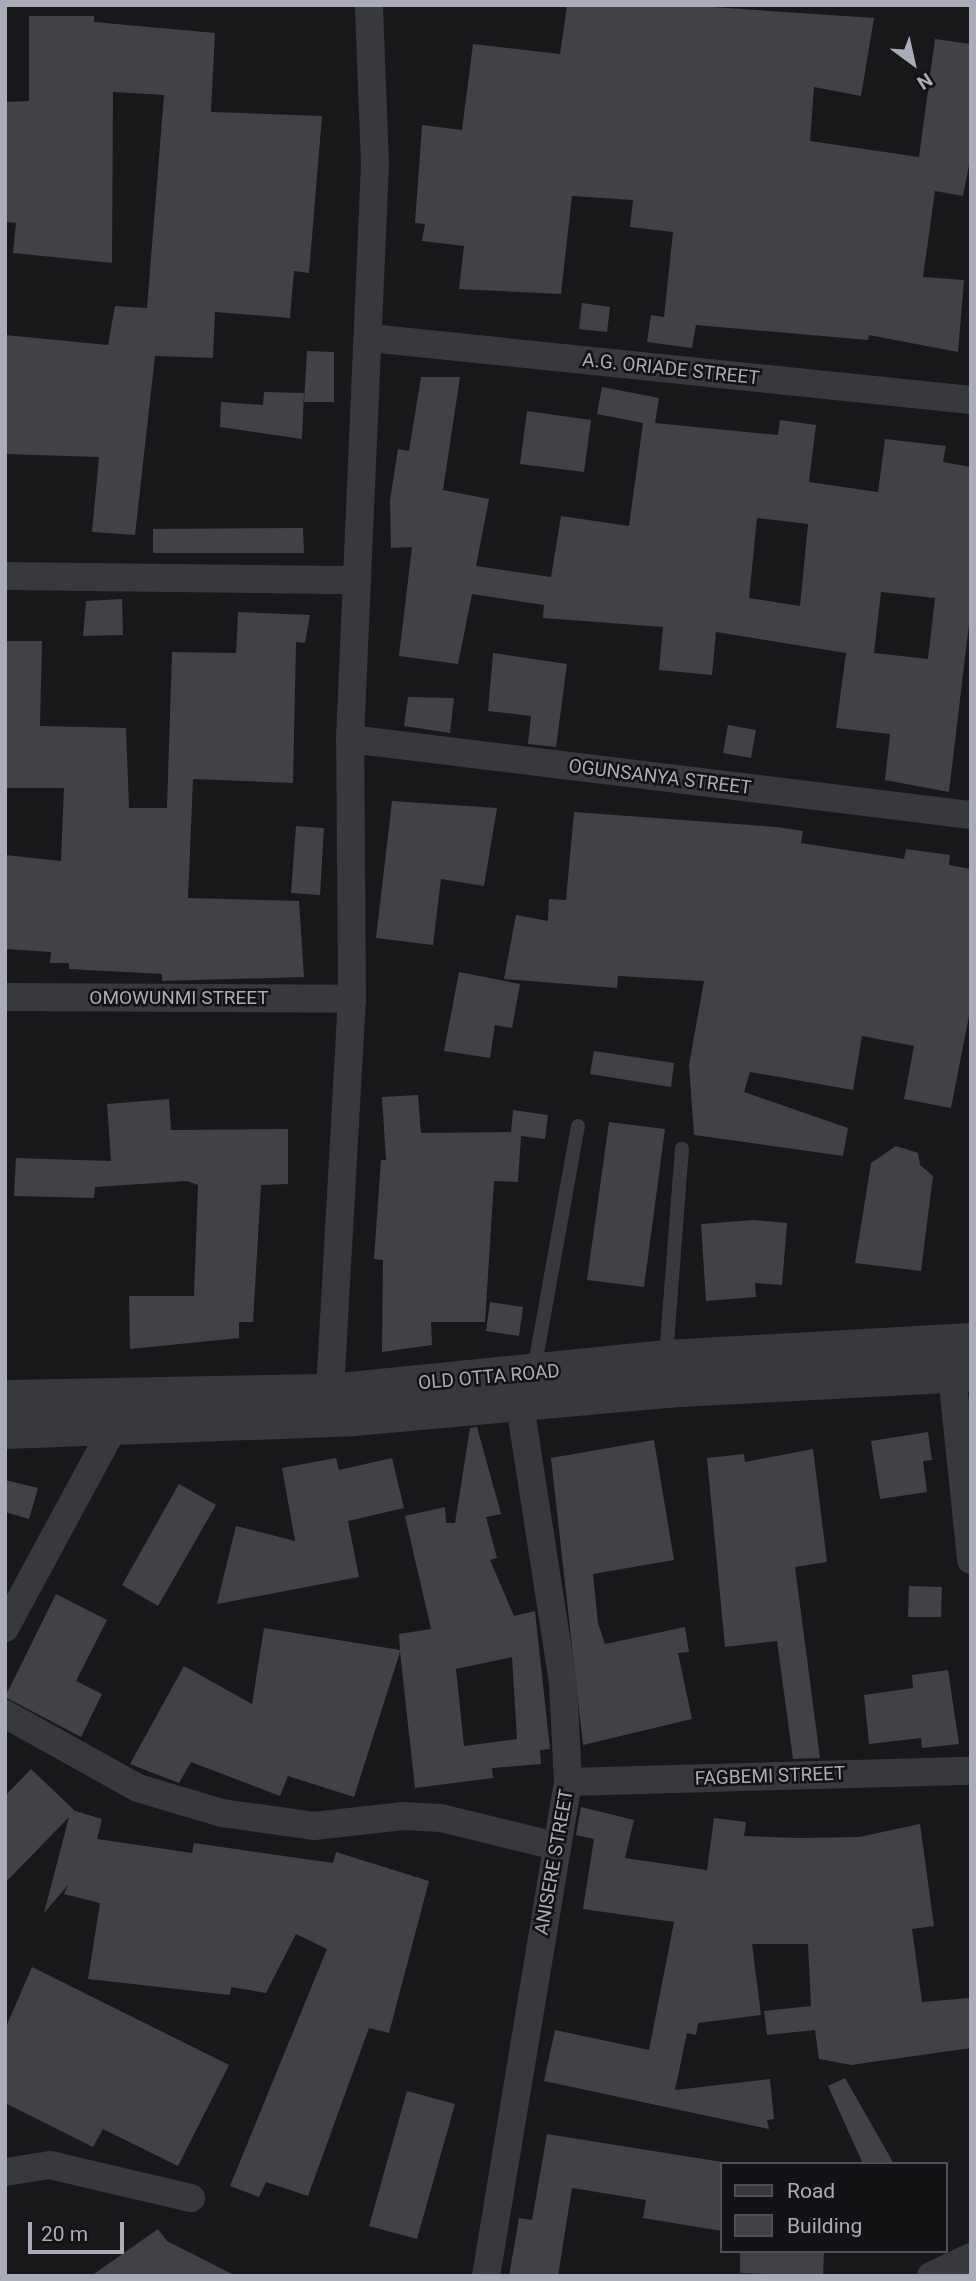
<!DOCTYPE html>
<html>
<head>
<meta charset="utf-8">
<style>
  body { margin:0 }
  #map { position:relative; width:976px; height:2281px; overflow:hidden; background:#181719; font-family:Roboto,sans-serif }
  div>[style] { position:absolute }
  .building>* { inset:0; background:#424246 }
  .service>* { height:14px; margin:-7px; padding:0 7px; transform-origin:7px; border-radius:7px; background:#38393e }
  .minor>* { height:28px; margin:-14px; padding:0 14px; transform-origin:14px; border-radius:14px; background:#38393e }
  .tertiary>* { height:35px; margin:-17.5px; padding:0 17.5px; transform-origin:17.5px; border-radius:17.5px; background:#38393e }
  span { translate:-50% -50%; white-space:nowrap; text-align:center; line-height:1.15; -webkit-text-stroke:5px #131214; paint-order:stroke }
  .street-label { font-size:19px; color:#aaadb9 }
  .frame { position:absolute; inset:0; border:7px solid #aaadb9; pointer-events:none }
  .legend { position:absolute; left:720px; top:2162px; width:228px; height:91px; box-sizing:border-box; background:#131214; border:2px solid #4f5056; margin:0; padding:9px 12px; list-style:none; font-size:21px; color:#aaadb9 }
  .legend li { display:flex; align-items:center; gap:14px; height:35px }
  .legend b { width:35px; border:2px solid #4f5056 }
  .north { position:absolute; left:878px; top:28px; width:70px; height:70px; -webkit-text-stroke:5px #131214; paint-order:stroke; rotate:147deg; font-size:19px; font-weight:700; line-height:28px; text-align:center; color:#aaadb9 }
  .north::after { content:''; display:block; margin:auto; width:24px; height:32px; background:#aaadb9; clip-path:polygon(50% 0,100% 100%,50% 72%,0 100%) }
  .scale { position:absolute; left:28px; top:2222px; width:96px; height:32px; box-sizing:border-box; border:4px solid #aaadb9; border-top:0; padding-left:9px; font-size:21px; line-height:24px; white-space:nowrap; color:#aaadb9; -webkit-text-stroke:5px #131214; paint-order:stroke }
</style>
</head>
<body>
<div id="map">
  <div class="building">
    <div style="clip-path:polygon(567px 5px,682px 5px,874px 18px,861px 96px,814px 87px,810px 141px,919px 157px,935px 39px,971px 44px,971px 155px,963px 196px,935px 191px,923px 277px,964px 280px,958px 352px,869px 335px,868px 340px,696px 325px,692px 348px,647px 342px,651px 315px,664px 317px,673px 232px,630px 227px,633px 200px,572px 196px,561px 294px,459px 289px,464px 246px,422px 241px,425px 224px,415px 223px,422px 125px,462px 130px,473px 44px,560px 54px)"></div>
    <div style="clip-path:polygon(29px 16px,94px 16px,94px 22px,215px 33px,211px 112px,322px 116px,309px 273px,294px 271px,290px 318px,215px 312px,213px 358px,155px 356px,135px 535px,92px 532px,99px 457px,6px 454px,5px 335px,108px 345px,115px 306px,147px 308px,164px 95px,113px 92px,112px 263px,13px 253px,16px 223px,5px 222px,5px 102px,29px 101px)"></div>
    <div style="clip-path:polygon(582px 303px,610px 307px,607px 332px,579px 329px)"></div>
    <div style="clip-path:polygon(307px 351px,334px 352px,334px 402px,304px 402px)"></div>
    <div style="clip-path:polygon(evenodd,421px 377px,460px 377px,443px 490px,489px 499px,476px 566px,551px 577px,561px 516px,629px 526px,643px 423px,597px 414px,602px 387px,659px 398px,655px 423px,778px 435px,780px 420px,816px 425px,809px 482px,878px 492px,885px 439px,946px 446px,943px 462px,971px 467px,971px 607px,949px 792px,885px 780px,890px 734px,836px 728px,846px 653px,716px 632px,712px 675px,659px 670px,663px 627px,543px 618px,544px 605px,472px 594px,458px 664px,399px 656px,412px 547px,391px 548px,390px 500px,398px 449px,409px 451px,421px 377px,757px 518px,808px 524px,800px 606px,749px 598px,757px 518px,421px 377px,881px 592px,935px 598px,928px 659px,874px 653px,881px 592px)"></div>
    <div style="clip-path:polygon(264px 392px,304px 393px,302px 439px,220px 427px,221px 402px,263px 405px)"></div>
    <div style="clip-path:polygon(527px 411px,591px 420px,584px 472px,520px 464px)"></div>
    <div style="clip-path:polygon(303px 528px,304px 553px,153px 553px,153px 529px)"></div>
    <div style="clip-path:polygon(122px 599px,123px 635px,83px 636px,86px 601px)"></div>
    <div style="clip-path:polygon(238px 612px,310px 615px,305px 643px,296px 642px,293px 783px,193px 779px,188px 898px,299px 901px,304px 977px,162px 981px,162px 974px,69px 969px,69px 963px,50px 963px,51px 952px,5px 949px,5px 855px,61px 861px,64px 788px,5px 788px,5px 641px,42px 641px,40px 726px,126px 728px,129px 808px,167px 808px,172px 652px,236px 653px)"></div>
    <div style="clip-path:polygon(493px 653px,567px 664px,556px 747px,528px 744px,531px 716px,488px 711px)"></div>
    <div style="clip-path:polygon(408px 697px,454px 698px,450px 733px,404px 726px)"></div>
    <div style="clip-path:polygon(728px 725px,756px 730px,751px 758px,723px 753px)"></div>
    <div style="clip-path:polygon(392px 801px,497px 808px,484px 886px,441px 879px,433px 945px,376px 938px)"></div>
    <div style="clip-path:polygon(574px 812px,777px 827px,803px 831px,801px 843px,904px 859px,906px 849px,950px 855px,949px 865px,971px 869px,971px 1006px,951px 1108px,904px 1099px,914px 1046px,862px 1036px,853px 1090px,750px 1072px,744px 1092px,848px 1128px,843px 1156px,694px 1135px,689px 1065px,704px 981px,618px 976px,617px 988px,504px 979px,516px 915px,548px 921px,549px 899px,566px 900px)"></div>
    <div style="clip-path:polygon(296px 826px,324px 828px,320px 895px,291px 893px)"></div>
    <div style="clip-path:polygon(459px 972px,520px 984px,512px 1028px,495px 1025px,490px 1058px,444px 1051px)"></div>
    <div style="clip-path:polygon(594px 1051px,674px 1063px,671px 1087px,590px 1074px)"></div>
    <div style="clip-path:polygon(418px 1095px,421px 1133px,511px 1132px,513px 1110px,548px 1115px,545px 1139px,521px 1136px,518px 1182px,494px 1181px,485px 1322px,431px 1322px,432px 1345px,382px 1352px,383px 1260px,374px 1259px,381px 1160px,386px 1160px,382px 1097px)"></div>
    <div style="clip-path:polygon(169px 1099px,171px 1130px,288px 1129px,288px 1184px,261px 1185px,253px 1322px,239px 1322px,239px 1338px,130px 1349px,129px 1296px,194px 1296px,198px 1185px,187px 1181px,95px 1187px,94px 1198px,14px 1196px,16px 1158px,111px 1161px,107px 1104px)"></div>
    <div style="clip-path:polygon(609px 1122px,665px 1129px,644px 1287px,587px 1280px)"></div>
    <div style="clip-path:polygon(896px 1146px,918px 1153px,920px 1165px,933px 1176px,921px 1271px,855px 1263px,871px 1163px)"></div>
    <div style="clip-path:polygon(754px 1220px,787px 1223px,782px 1285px,755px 1283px,756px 1297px,706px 1301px,701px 1224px)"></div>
    <div style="clip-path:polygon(490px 1302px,523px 1307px,519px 1336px,486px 1331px)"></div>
    <div style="clip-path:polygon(evenodd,477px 1427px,501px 1514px,486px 1517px,497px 1558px,490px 1560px,514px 1616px,535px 1611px,550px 1749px,540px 1750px,541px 1764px,492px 1768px,493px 1778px,415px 1788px,400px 1652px,354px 1797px,288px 1776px,280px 1796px,191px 1762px,179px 1783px,130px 1764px,184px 1666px,252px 1704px,264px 1628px,400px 1650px,399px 1634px,431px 1629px,405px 1516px,445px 1507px,446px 1523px,455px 1523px,470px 1428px,477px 1427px,512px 1657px,517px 1739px,464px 1746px,456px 1669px,512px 1657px)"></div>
    <div style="clip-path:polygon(928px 1432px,932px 1460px,923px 1461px,927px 1492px,880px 1499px,871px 1441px)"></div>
    <div style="clip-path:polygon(654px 1440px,674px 1560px,593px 1574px,598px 1623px,605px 1644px,685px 1627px,689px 1652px,678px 1653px,692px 1719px,583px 1745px,551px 1458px)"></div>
    <div style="clip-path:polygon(813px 1449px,827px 1562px,795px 1567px,820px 1758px,793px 1759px,777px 1641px,725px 1647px,707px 1458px,744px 1454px,745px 1462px)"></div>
    <div style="clip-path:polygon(336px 1458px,339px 1470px,392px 1458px,404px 1508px,348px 1521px,359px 1577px,217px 1604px,236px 1526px,295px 1541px,282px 1468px)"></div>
    <div style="clip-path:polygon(5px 1480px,38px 1488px,29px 1519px,5px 1512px)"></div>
    <div style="clip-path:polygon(179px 1484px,216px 1505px,158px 1606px,122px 1585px)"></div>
    <div style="clip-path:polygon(909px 1586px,942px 1587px,941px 1617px,908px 1617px)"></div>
    <div style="clip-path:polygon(56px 1594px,107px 1620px,76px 1681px,102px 1694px,81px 1737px,5px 1697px)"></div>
    <div style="clip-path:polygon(948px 1670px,959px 1744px,922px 1748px,921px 1738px,869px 1744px,864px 1695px,913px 1688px,912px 1675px)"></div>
    <div style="clip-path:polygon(31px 1769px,75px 1811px,102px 1819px,97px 1839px,192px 1853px,194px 1843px,333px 1863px,336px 1852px,429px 1881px,389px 2033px,369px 2028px,308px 2196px,266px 2182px,259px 2197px,230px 2186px,327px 1949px,296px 1934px,266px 1993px,231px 1987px,230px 1995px,88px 1979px,100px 1903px,64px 1894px,68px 1885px,44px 1913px,69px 1817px,5px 1883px,5px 1796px)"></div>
    <div style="clip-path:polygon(581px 1807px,634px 1820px,625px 1858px,707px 1870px,714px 1818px,746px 1822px,744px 1836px,800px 1838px,859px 1837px,920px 1824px,934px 1926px,912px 1929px,922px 2002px,971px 1998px,971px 2048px,851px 2065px,819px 2059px,815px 2030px,767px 2035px,764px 2011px,811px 2006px,808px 1944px,752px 1944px,761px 2015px,698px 2023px,696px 2035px,687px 2033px,675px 2090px,770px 2079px,774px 2119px,767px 2120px,769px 2129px,544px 2081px,555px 2030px,649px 2050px,674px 1922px,583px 1909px,594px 1839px,576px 1835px)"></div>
    <div style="clip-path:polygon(32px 1967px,229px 2065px,178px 2166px,103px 2129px,93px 2147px,5px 2103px,5px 2029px)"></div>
    <div style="clip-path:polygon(845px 2078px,894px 2164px,863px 2164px,828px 2086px)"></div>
    <div style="clip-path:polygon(407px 2091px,455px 2104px,417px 2239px,369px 2226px)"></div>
    <div style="clip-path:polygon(547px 2134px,722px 2162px,722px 2231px,643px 2218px,646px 2200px,572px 2188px,558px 2276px,509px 2276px,519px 2218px,532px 2220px)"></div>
    <div style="clip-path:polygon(158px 2229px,167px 2241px,236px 2276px,91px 2276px)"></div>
    <div style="clip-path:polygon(740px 2251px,824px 2251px,823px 2276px,740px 2273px)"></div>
  </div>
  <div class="service">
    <div style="left:666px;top:1356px;width:208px;rotate:-85.6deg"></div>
    <div style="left:534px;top:1370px;width:248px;rotate:-79.8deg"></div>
  </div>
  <div class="minor">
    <div style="left:370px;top:338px;width:604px;rotate:5.89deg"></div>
    <div style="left:5px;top:576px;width:352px;rotate:0.7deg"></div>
    <div style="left:350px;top:739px;width:626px;rotate:6.98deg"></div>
    <div style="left:5px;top:997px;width:347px;rotate:0.3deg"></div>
    <div style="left:952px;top:1375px;width:186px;rotate:84.1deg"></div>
    <div style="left:330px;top:1391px;width:393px;rotate:-86.8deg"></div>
    <div style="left:352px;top:999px;width:260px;rotate:-90.4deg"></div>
    <div style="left:350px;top:739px;width:576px;rotate:-87.51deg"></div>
    <div style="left:375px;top:164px;width:159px;rotate:-92.2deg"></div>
    <div style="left:5px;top:1628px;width:223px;rotate:-61.6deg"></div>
    <div style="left:5px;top:1714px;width:152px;rotate:29.1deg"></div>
    <div style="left:138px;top:1788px;width:88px;rotate:16.6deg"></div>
    <div style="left:222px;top:1813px;width:93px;rotate:8deg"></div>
    <div style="left:314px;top:1826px;width:90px;rotate:-6.4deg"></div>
    <div style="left:403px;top:1816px;width:38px;rotate:3deg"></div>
    <div style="left:441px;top:1818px;width:118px;rotate:13.7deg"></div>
    <div style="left:568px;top:1782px;width:403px;rotate:-1.6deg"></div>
    <div style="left:5px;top:2172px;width:46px;rotate:-8.8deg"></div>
    <div style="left:50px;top:2165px;width:145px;rotate:13.2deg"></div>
    <div style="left:486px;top:2276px;width:501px;rotate:-80.58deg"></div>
    <div style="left:568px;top:1782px;width:99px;rotate:-92.9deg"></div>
    <div style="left:563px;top:1683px;width:281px;rotate:-98.8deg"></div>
    <div style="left:931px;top:2276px;width:44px;rotate:-25.4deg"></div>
  </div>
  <div class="tertiary">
    <div style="left:5px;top:1397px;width:325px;rotate:-1.1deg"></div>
    <div style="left:330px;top:1391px;width:338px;rotate:-5.8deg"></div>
    <div style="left:666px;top:1357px;width:305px;rotate:-3.2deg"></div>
    <div style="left:5px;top:1431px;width:348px;rotate:-2.1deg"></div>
    <div style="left:353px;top:1418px;width:328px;rotate:-5.1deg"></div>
    <div style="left:680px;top:1389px;width:291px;rotate:-3deg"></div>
  </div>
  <div class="street-label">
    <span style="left:671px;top:369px;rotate:6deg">A.G. ORIADE STREET</span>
    <span style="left:660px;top:777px;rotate:7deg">OGUNSANYA STREET</span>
    <span style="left:179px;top:998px">OMOWUNMI STREET</span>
    <span style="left:489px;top:1377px;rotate:-5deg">OLD OTTA ROAD</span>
    <span style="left:770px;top:1776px;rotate:-2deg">FAGBEMI STREET</span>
    <span style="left:554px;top:1862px;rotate:-80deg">ANISERE STREET</span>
  </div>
  <div class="frame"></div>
  <ul class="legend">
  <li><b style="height:9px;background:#38393e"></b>Road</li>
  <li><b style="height:19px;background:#424246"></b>Building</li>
  </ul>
  <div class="north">N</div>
  <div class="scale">20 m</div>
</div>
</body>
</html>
